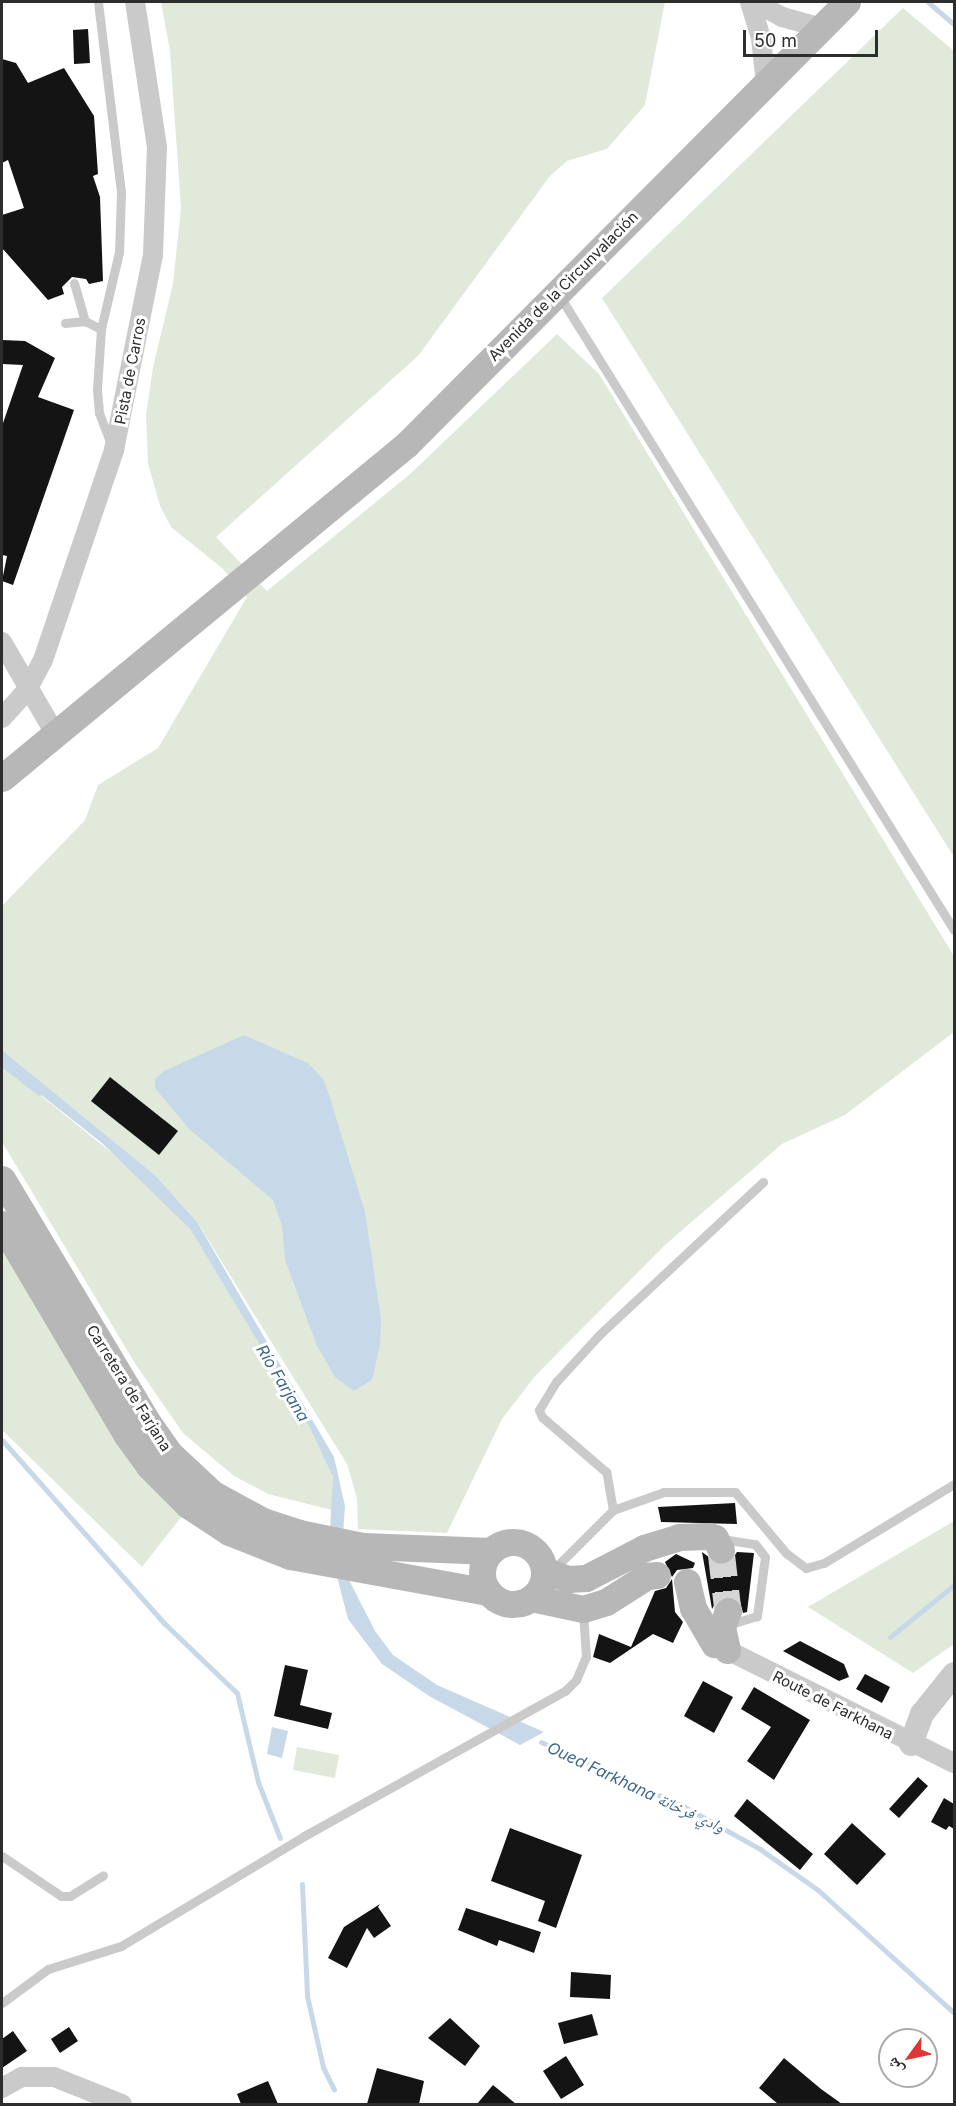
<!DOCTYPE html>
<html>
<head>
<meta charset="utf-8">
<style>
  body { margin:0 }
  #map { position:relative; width:956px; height:2106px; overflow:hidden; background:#fff; font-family:Inter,"Noto Naskh Arabic",sans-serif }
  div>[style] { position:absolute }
  .green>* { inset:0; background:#e1eada }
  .water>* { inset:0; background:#c7d9e9 }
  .stream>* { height:5px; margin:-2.5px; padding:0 2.5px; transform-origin:2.5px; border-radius:2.5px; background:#c7d9e9 }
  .building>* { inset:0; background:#141414 }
  .secondary-tunnel>* { height:27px; margin-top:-13.5px; transform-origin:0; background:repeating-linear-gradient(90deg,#d5d5d5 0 27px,transparent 0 41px) }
  .service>* { height:9px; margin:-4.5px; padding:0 4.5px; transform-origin:4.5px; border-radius:4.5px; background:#cacaca }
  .minor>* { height:20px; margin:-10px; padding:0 10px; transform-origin:10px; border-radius:10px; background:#cacaca }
  .tertiary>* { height:24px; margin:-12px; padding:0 12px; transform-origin:12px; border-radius:12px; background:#cacaca }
  .secondary>* { height:27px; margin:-13.5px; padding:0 13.5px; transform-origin:13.5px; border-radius:13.5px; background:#b7b7b7 }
  .secondary>.ring { margin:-13.5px; padding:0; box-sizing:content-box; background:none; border:27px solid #b7b7b7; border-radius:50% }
  span { translate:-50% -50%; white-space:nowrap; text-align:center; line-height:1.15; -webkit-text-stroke:6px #fff; paint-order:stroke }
  .street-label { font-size:15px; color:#2d2d2d }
  .water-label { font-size:16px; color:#3e678b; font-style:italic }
  .frame { position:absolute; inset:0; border:3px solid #2d2d2d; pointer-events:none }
  .north { position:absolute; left:878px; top:2028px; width:60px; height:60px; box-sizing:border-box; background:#fff; border:2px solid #ababab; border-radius:50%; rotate:237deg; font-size:16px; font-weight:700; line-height:24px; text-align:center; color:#2d2d2d }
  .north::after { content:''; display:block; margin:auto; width:21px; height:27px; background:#de3634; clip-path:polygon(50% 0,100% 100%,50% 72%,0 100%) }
  .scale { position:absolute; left:743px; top:30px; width:135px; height:27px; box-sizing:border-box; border:3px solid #2d2d2d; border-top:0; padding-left:8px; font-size:18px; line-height:21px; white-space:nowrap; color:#2d2d2d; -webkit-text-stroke:4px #fff; paint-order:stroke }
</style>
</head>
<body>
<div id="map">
  <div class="green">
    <div style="clip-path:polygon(161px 2px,665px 2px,645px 105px,607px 149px,567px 161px,550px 176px,418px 356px,216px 537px,267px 591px,409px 475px,557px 334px,599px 374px,954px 956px,954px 1032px,845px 1115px,782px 1144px,665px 1245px,536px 1375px,502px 1419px,447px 1533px,358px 1529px,357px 1498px,347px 1464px,197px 1222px,155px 1175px,2px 1050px,2px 906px,85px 820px,98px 785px,158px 748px,247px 597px,222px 568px,171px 527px,160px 506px,148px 463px,146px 415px,153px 367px,173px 284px,181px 208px,170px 51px)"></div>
    <div style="clip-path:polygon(903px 8px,954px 51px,954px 857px,602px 298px)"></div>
    <div style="clip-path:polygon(2px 1064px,144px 1179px,190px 1229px,322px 1448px,333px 1477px,336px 1511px,268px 1494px,234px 1476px,183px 1433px,136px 1365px,2px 1142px)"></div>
    <div style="clip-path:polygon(2px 1247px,182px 1516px,142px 1567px,2px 1430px)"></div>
    <div style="clip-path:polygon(954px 1521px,954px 1644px,913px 1673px,808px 1607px)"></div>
    <div style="clip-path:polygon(297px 1747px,339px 1755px,335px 1778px,293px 1770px)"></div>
  </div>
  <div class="water">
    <div style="clip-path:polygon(244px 1035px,308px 1063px,324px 1080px,331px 1101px,365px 1212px,381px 1318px,380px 1345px,372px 1380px,354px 1391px,335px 1377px,317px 1346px,285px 1260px,282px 1226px,273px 1200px,189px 1129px,155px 1088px,155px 1079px,164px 1071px)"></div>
    <div style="clip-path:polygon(2px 1050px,155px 1175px,197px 1222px,334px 1457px,345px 1506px,342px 1549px,348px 1578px,375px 1631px,393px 1655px,437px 1685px,544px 1732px,520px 1745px,429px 1696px,382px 1664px,348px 1619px,329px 1546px,333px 1477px,311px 1430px,190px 1229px,102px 1143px,2px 1064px)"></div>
    <div style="clip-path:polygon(272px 1727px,288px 1731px,282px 1758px,267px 1754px)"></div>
  </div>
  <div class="stream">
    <div style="left:928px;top:2px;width:35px;rotate:41deg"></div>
    <div style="left:2px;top:1064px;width:47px;rotate:38.1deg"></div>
    <div style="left:2px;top:1440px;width:246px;rotate:48.5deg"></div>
    <div style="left:165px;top:1624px;width:100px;rotate:43.8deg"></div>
    <div style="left:237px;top:1693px;width:91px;rotate:76.7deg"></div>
    <div style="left:258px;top:1782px;width:60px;rotate:68.6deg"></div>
    <div style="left:890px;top:1637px;width:82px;rotate:-39.1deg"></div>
    <div style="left:541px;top:1742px;width:156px;rotate:24.3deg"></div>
    <div style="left:683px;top:1806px;width:88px;rotate:29.2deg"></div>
    <div style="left:760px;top:1849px;width:71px;rotate:35.3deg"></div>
    <div style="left:818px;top:1890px;width:183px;rotate:42.1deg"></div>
    <div style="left:302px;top:1884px;width:112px;rotate:87.4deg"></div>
    <div style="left:307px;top:1996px;width:73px;rotate:77.3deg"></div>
    <div style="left:323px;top:2067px;width:25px;rotate:64deg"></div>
  </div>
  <div class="building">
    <div style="clip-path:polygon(88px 29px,90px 63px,74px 64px,73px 30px)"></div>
    <div style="clip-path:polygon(2px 59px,16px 63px,28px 83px,64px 68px,94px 116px,98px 174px,93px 176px,100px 197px,103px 281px,89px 284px,86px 279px,72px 277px,62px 287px,64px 294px,48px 300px,2px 248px,2px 215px,24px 208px,8px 160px,2px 163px)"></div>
    <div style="clip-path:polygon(2px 340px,25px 341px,55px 358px,38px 397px,74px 410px,13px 585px,2px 581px,7px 556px,2px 555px,2px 426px,23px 365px,2px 364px)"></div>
    <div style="clip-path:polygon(110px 1077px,178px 1131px,159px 1155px,91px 1101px)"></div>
    <div style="clip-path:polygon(735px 1503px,737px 1524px,661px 1522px,658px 1507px)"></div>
    <div style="clip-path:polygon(702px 1552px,721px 1566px,729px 1564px,737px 1552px,754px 1553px,747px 1612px,743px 1613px,740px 1601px,726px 1595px,718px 1599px,712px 1609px)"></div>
    <div style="clip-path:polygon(676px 1554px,695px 1563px,693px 1568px,677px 1570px,672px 1577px,665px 1562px)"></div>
    <div style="clip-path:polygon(672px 1579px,675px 1612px,683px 1622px,673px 1643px,653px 1634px,610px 1663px,593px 1657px,599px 1634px,631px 1647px,655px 1591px,666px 1588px)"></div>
    <div style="clip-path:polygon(800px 1641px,844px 1664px,849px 1677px,839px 1681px,783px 1651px)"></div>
    <div style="clip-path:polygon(285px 1665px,308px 1670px,300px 1705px,332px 1713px,328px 1729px,274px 1716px)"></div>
    <div style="clip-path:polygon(865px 1674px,890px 1687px,882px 1703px,856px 1689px)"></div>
    <div style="clip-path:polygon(703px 1681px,733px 1697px,714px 1733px,684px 1716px)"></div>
    <div style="clip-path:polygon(754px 1687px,810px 1720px,774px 1780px,747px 1761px,771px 1727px,741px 1709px)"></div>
    <div style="clip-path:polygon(918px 1777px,928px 1786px,899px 1818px,889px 1809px)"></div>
    <div style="clip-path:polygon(944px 1798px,954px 1804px,954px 1829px,949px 1826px,946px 1830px,931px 1822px)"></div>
    <div style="clip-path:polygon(747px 1799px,813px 1854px,800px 1870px,734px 1816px)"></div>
    <div style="clip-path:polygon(852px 1823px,886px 1854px,857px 1885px,824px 1854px)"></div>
    <div style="clip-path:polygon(510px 1828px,582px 1855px,556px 1928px,538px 1921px,545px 1901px,491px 1881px)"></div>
    <div style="clip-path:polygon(380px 1904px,378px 1907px,391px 1926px,374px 1938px,367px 1928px,347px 1968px,328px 1958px,344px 1927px)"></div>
    <div style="clip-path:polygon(466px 1908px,541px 1932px,534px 1953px,499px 1940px,497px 1946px,458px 1930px)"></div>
    <div style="clip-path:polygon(571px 1972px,611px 1975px,610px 1999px,570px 1997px)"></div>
    <div style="clip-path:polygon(592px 2014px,598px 2035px,564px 2044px,558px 2023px)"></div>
    <div style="clip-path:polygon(450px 2018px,480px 2046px,465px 2066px,428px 2038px)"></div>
    <div style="clip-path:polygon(69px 2027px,78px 2041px,60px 2053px,51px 2039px)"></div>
    <div style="clip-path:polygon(13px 2031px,27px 2051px,2px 2068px,2px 2039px)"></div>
    <div style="clip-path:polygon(566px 2056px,584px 2085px,561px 2099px,543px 2071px)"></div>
    <div style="clip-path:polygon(784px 2058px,821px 2089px,842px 2104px,778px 2104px,759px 2088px)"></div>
    <div style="clip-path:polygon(377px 2068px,424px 2081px,419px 2104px,367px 2104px)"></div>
    <div style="clip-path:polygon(268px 2081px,278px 2104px,241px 2104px,237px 2094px)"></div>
    <div style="clip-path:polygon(493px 2085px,516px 2104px,477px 2104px)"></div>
  </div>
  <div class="secondary-tunnel">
    <div style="left:721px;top:1550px;width:61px;rotate:83.5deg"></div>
  </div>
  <div class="service">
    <div style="left:98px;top:2px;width:192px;rotate:83.1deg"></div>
    <div style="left:121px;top:193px;width:59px;rotate:91.9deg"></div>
    <div style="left:119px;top:252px;width:79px;rotate:103.2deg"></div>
    <div style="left:101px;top:329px;width:61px;rotate:93.8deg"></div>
    <div style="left:97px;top:390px;width:23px;rotate:85deg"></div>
    <div style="left:99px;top:413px;width:34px;rotate:69deg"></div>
    <div style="left:74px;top:283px;width:40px;rotate:74deg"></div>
    <div style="left:559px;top:295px;width:748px;rotate:58.12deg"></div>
    <div style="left:65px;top:323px;width:20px;rotate:-6deg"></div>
    <div style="left:85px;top:321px;width:18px;rotate:27deg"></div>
    <div style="left:613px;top:1510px;width:39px;rotate:-100deg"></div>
    <div style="left:606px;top:1472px;width:84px;rotate:-139.3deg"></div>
    <div style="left:542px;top:1417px;width:8px;rotate:-113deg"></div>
    <div style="left:539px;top:1410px;width:33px;rotate:-59deg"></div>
    <div style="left:556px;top:1382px;width:65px;rotate:-47.5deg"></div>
    <div style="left:600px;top:1334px;width:223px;rotate:-43deg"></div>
    <div style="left:722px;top:1539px;width:33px;rotate:9deg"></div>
    <div style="left:755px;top:1544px;width:16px;rotate:52deg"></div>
    <div style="left:765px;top:1557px;width:60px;rotate:97.7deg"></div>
    <div style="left:757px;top:1616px;width:31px;rotate:163deg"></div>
    <div style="left:553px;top:1570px;width:85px;rotate:-45deg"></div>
    <div style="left:613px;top:1510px;width:54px;rotate:-19.4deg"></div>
    <div style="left:664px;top:1492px;width:71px"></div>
    <div style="left:735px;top:1492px;width:80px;rotate:50.1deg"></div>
    <div style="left:786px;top:1553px;width:25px;rotate:37deg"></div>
    <div style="left:806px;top:1568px;width:19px;rotate:-16deg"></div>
    <div style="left:824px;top:1563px;width:152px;rotate:-31.3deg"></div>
    <div style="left:2px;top:1856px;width:71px;rotate:34.1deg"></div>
    <div style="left:61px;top:1896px;width:9px"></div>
    <div style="left:70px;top:1896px;width:39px;rotate:-32deg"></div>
    <div style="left:2px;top:2003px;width:57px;rotate:-36.5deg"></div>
    <div style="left:48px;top:1969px;width:77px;rotate:-17.5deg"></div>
    <div style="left:121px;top:1946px;width:214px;rotate:-31deg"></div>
    <div style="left:304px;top:1836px;width:299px;rotate:-29.1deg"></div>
    <div style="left:565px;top:1691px;width:16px;rotate:-45deg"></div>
    <div style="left:576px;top:1680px;width:25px;rotate:-67deg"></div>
    <div style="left:586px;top:1657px;width:45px;rotate:-93.8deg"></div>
  </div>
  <div class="minor">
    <div style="left:750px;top:2px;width:38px;rotate:73deg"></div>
    <div style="left:761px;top:38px;width:46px;rotate:83.8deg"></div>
    <div style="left:754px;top:2px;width:32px;rotate:28deg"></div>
    <div style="left:782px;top:17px;width:41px;rotate:15.4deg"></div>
    <div style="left:2px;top:642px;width:108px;rotate:59.9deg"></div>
    <div style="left:2px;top:718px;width:38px;rotate:-48deg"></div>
    <div style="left:27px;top:690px;width:34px;rotate:-62deg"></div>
    <div style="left:43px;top:660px;width:222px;rotate:-71.3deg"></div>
    <div style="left:114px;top:450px;width:199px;rotate:-78.7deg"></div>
    <div style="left:153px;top:255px;width:108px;rotate:-87.9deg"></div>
    <div style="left:157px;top:147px;width:147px;rotate:-98.6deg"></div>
    <div style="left:715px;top:1644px;width:267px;rotate:26.5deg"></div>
    <div style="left:2px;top:2088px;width:23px;rotate:-29deg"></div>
    <div style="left:22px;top:2077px;width:32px"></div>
    <div style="left:54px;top:2077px;width:73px;rotate:21.7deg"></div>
  </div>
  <div class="tertiary">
    <div style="left:911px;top:1744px;width:32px;rotate:-70deg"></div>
    <div style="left:922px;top:1714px;width:51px;rotate:-51.3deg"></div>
  </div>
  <div class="secondary">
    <div style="left:2px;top:778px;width:524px;rotate:-39.5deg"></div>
    <div style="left:406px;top:445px;width:625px;rotate:-45.13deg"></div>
    <div style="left:2px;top:1179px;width:281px;rotate:59.1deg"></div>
    <div style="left:146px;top:1420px;width:39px;rotate:55deg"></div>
    <div style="left:168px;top:1452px;width:62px;rotate:43deg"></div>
    <div style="left:213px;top:1494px;width:57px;rotate:28.4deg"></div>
    <div style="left:263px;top:1521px;width:38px;rotate:18deg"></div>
    <div style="left:299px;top:1533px;width:65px;rotate:11.5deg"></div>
    <div style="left:363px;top:1546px;width:128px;rotate:2.2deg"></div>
    <div style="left:2px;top:1224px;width:244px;rotate:59.4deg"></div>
    <div style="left:126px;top:1434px;width:39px;rotate:54deg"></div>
    <div style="left:149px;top:1466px;width:55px;rotate:45deg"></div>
    <div style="left:188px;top:1505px;width:49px;rotate:33.4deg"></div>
    <div style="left:229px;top:1532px;width:66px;rotate:21.5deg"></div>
    <div style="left:290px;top:1556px;width:202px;rotate:10.3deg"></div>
    <div class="ring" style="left:482px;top:1542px;width:35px;height:35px"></div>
    <div style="left:544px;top:1570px;width:26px;rotate:21deg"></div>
    <div style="left:568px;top:1579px;width:18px;rotate:-3deg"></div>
    <div style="left:586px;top:1578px;width:65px;rotate:-27.3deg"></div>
    <div style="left:644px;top:1548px;width:37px;rotate:-17deg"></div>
    <div style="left:679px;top:1537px;width:30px;rotate:-2deg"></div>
    <div style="left:709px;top:1536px;width:6px;rotate:18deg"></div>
    <div style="left:715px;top:1538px;width:13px;rotate:63deg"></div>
    <div style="left:687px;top:1582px;width:27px;rotate:77deg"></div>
    <div style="left:693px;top:1608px;width:42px;rotate:59.7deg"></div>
    <div style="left:531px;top:1598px;width:53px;rotate:11.9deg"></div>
    <div style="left:583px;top:1609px;width:24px;rotate:-17deg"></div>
    <div style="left:606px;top:1602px;width:49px;rotate:-32.4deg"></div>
    <div style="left:647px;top:1576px;width:10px;rotate:-6deg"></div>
    <div style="left:727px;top:1650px;width:25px;rotate:-102deg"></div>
    <div style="left:722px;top:1626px;width:16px;rotate:-68deg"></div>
  </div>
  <div class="street-label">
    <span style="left:563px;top:286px;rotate:-45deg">Avenida de la Circunvalación</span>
    <span style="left:130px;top:371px;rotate:-79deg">Pista de Carros</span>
    <span style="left:129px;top:1388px;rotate:58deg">Carretera de Farjana</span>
    <span style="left:833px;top:1705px;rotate:27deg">Route de Farkhana</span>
  </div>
  <div class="water-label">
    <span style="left:283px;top:1383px;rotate:59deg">Río Farjana</span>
    <span style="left:636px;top:1787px;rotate:25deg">Oued Farkhana وادي فرخانة</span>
  </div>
  <div class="frame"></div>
  <div class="north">ش</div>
  <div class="scale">50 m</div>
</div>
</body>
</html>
